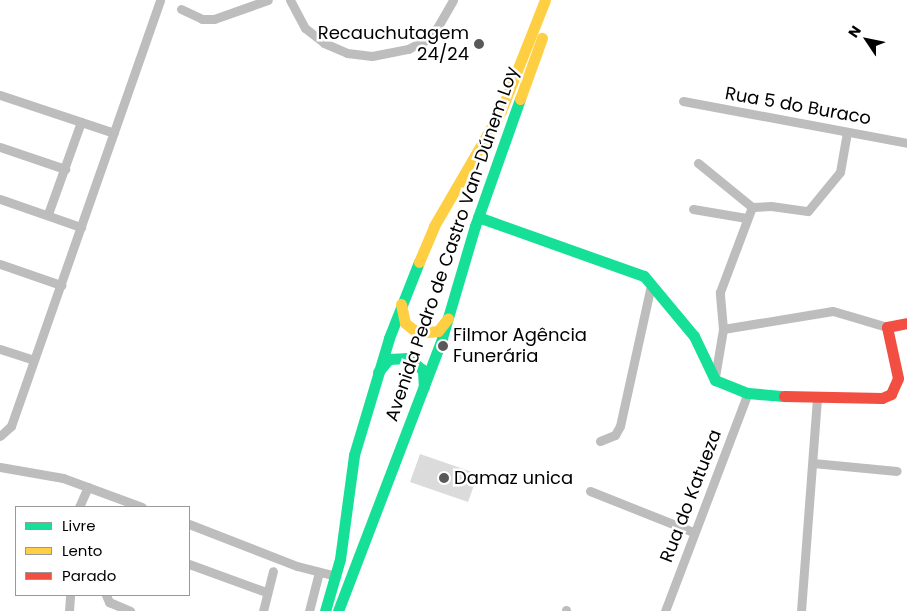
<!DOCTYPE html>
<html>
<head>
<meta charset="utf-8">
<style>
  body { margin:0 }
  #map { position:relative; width:907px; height:611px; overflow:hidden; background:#fff; font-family:Poppins,sans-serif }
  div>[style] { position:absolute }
  .building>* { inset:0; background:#dbdbdb }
  .street>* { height:9px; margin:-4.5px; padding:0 4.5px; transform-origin:4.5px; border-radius:4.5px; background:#bdbdbd }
  .fast>* { height:11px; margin:-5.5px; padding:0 5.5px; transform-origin:5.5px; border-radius:5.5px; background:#16e098 }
  .slow>* { height:11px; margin:-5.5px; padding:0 5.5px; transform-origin:5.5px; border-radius:5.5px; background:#ffcf43 }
  .jam>* { height:11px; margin:-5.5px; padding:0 5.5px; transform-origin:5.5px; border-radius:5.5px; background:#f24e42 }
  .dots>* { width:14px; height:14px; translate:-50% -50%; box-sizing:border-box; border:2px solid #fff; border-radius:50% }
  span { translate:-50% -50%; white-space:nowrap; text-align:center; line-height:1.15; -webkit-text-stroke:5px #fff; paint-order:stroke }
  .poi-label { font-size:18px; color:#000 }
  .right { translate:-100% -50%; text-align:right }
  .left { translate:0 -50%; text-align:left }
  .street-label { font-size:18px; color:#000 }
  .legend { position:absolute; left:15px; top:506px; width:175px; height:90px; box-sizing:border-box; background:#fff; border:1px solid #999; margin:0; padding:6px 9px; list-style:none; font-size:15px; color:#000 }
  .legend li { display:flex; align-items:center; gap:10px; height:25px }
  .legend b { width:25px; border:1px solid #999 }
  .north { position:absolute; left:842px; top:15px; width:50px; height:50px; -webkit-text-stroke:4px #fff; paint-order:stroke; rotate:304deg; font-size:14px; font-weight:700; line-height:20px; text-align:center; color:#000 }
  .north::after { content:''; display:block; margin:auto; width:18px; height:22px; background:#000; clip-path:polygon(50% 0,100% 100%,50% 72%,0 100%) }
</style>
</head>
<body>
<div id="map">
  <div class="building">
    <div style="clip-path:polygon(420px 454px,478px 474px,468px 502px,410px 482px)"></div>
  </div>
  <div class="street">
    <div style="left:290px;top:0;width:32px;rotate:62deg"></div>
    <div style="left:305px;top:28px;width:24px;rotate:38deg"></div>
    <div style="left:324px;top:43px;width:25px;rotate:23deg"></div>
    <div style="left:347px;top:53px;width:25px;rotate:7deg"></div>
    <div style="left:372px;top:56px;width:37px;rotate:-11deg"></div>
    <div style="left:408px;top:49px;width:18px;rotate:-27deg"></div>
    <div style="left:424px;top:41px;width:18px;rotate:-45deg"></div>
    <div style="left:437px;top:28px;width:32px;rotate:-60deg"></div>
    <div style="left:181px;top:9px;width:23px;rotate:25deg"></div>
    <div style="left:202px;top:19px;width:12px"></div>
    <div style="left:214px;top:19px;width:57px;rotate:-19.4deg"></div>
    <div style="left:0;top:95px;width:120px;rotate:18.4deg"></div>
    <div style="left:683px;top:101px;width:228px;rotate:10.6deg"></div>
    <div style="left:0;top:147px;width:69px;rotate:18.7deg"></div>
    <div style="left:698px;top:163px;width:70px;rotate:39.2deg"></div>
    <div style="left:0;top:199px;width:86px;rotate:19.1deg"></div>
    <div style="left:693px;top:209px;width:54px;rotate:9.6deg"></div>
    <div style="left:48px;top:214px;width:98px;rotate:-70.3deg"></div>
    <div style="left:0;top:264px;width:65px;rotate:19deg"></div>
    <div style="left:723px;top:329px;width:111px;rotate:-9.3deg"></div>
    <div style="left:833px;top:311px;width:56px;rotate:16.5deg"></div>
    <div style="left:0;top:349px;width:35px;rotate:18deg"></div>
    <div style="left:715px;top:377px;width:49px;rotate:-80.5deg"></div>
    <div style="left:723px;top:329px;width:37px;rotate:-95deg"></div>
    <div style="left:720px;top:292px;width:91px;rotate:-69.4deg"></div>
    <div style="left:752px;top:207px;width:19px;rotate:-3deg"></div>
    <div style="left:771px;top:206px;width:37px;rotate:8deg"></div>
    <div style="left:808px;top:211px;width:50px;rotate:-50.6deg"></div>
    <div style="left:840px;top:172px;width:39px;rotate:-80deg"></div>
    <div style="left:0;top:436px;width:15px;rotate:-42deg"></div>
    <div style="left:11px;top:426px;width:451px;rotate:-70.7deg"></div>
    <div style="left:600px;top:441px;width:16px;rotate:-22deg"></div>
    <div style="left:615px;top:435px;width:10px;rotate:-61deg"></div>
    <div style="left:620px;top:426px;width:144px;rotate:-77.6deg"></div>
    <div style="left:813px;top:463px;width:84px;rotate:5.4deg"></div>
    <div style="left:0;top:467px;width:64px;rotate:9.9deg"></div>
    <div style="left:63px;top:478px;width:84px;rotate:20.2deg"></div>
    <div style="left:590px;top:491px;width:111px;rotate:21.7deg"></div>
    <div style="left:79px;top:507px;width:22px;rotate:-66deg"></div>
    <div style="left:189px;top:524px;width:116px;rotate:21.3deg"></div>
    <div style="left:297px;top:566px;width:40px;rotate:14.4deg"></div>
    <div style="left:189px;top:564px;width:82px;rotate:20deg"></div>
    <div style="left:106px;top:595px;width:8px;rotate:67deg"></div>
    <div style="left:109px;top:602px;width:23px;rotate:23deg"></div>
    <div style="left:69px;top:611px;width:16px;rotate:-86deg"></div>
    <div style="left:263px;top:611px;width:41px;rotate:-76deg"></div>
    <div style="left:309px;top:611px;width:40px;rotate:-75.6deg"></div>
    <div style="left:566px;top:611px;width:1px;rotate:-90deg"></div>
    <div style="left:665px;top:611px;width:233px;rotate:-69.2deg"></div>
    <div style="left:801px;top:611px;width:214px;rotate:-85.7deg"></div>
  </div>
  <div class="fast">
    <div style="left:478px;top:217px;width:176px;rotate:19.6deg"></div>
    <div style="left:644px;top:276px;width:78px;rotate:50.2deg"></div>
    <div style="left:694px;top:336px;width:49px;rotate:64.5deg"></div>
    <div style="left:715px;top:380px;width:35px;rotate:22deg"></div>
    <div style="left:748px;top:393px;width:36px;rotate:5deg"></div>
    <div style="left:378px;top:372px;width:17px;rotate:-50deg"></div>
    <div style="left:389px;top:359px;width:19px;rotate:-3deg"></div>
    <div style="left:408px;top:358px;width:19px;rotate:39deg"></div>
    <div style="left:423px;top:370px;width:17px;rotate:87deg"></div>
    <div style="left:325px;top:611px;width:54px;rotate:-73.9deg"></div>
    <div style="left:340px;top:559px;width:105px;rotate:-82.3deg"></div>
    <div style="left:354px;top:455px;width:122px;rotate:-73.3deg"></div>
    <div style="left:389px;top:338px;width:82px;rotate:-68.5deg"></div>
    <div style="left:338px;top:611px;width:292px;rotate:-69.1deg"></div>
    <div style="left:442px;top:338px;width:117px;rotate:-73.6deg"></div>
    <div style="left:475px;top:226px;width:135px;rotate:-70.5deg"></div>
  </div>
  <div class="slow">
    <div style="left:520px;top:99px;width:65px;rotate:-70.2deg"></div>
    <div style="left:419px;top:262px;width:39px;rotate:-67deg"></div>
    <div style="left:434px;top:226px;width:133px;rotate:-59.8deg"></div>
    <div style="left:501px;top:111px;width:119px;rotate:-68.4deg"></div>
    <div style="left:401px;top:304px;width:19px;rotate:78deg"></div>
    <div style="left:405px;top:323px;width:16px;rotate:38deg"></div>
    <div style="left:418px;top:333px;width:20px;rotate:-6deg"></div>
    <div style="left:438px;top:331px;width:16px;rotate:-52deg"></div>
  </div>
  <div class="jam">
    <div style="left:784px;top:396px;width:98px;rotate:1.2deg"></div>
    <div style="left:882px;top:398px;width:10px;rotate:-24deg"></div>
    <div style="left:891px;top:394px;width:17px;rotate:-66deg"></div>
    <div style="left:898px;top:378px;width:52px;rotate:-102.2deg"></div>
    <div style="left:887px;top:327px;width:20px;rotate:-11deg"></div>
  </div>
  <div class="dots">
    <div style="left:479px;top:44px;background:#595959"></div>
    <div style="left:443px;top:346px;background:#595959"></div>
    <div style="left:444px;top:478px;background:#595959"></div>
  </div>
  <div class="poi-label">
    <span class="right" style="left:469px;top:44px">Recauchutagem<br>24/24</span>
    <span class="left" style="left:453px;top:346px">Filmor Agência<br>Funerária</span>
    <span class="left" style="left:454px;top:478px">Damaz unica</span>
  </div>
  <div class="street-label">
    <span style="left:798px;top:106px;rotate:10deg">Rua 5 do Buraco</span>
    <span style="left:452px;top:244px;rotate:-71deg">Avenida Pedro de Castro Van-Dúnem Loy</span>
    <span style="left:691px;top:496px;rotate:-69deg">Rua do Katueza</span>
  </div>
  <ul class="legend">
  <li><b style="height:6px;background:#16e098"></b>Livre</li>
  <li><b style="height:6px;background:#ffcf43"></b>Lento</li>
  <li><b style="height:6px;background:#f24e42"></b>Parado</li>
  </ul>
  <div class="north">N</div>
</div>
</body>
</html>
